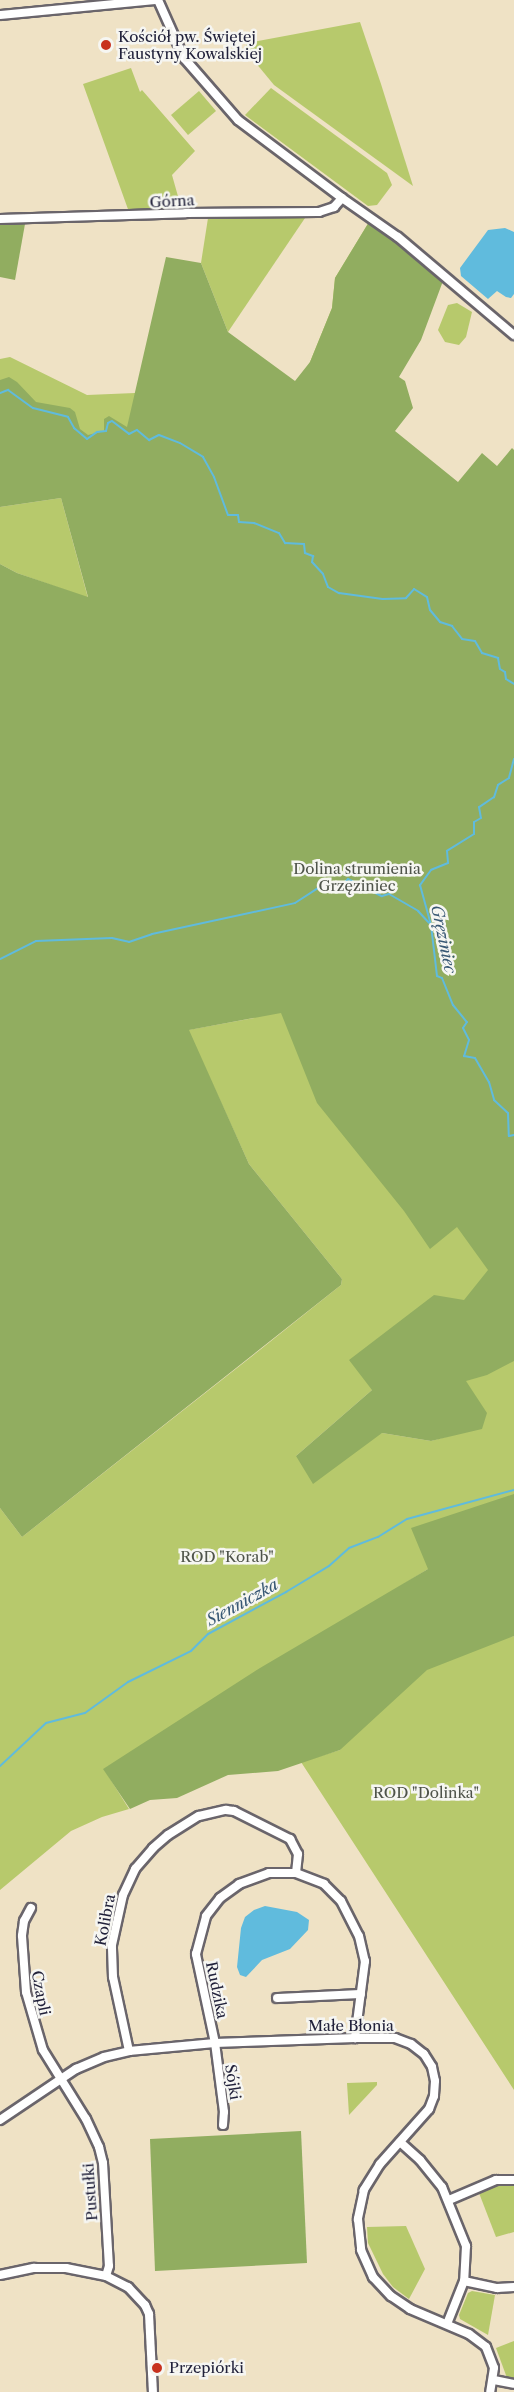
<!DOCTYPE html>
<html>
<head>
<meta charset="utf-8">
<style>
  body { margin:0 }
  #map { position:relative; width:514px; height:2392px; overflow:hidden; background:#efe2c5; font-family:"Libre Caslon Text",serif }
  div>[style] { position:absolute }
  .green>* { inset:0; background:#b7c96c }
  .forest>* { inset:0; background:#91ad60 }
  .water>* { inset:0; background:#60bbdd }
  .stream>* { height:2px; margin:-1px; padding:0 1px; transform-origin:1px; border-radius:1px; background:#60bbdd }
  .roads { filter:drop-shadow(2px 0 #6a656b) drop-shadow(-2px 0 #6a656b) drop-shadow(0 2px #6a656b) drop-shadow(0 -2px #6a656b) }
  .street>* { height:8px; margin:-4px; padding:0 4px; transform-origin:4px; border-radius:4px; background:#fff }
  .dots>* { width:16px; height:16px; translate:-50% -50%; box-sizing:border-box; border:3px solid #f6f6f2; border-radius:50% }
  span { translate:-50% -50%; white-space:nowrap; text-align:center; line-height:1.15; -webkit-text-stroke:5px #f6f6f2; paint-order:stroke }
  .poi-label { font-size:15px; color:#22223b }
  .left { translate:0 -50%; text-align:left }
  .street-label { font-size:15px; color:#22223b }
  .park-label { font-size:15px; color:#4f544a }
  .water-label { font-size:16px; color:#385874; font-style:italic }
</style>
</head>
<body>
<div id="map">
  <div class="green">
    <div style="clip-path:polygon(360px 22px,381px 84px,413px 186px,274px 85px,245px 50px,247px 43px)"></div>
    <div style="clip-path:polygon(131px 68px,140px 92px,142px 90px,195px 151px,172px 175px,181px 207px,129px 212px,83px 84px)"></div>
    <div style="clip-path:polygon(271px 88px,387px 173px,392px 185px,377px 205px,368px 206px,245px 115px)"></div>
    <div style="clip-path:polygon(199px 91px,216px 111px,188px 135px,171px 115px)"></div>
    <div style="clip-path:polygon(208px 218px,305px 218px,228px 332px,201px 263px)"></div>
    <div style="clip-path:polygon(evenodd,369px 222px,370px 416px,461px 493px,514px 495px,514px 1634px,504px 1638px,514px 1636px,514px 2090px,301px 1762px,340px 1750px,428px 1569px,104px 1769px,129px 1809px,102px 1817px,71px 1831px,0 1890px,0 1508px,22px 1537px,261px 1349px,341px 1285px,342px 1279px,249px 1164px,188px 1030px,254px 1018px,251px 723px,0 424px,0 359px,10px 357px,87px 395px,135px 393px,292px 426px,310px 362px,332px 308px,335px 278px,369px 222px,372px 1390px,482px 1427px,431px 1441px,382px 1433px,296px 1456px,372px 1390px)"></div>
    <div style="clip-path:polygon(457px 303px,472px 312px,466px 337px,459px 345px,445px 342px,438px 330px,448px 305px)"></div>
    <div style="clip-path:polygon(61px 498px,88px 598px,17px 573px,0 564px,0 507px)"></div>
    <div style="clip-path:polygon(377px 2082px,377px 2085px,349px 2115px,347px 2083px)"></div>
    <div style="clip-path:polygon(504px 2183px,514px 2186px,514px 2232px,496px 2237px,479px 2193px)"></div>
    <div style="clip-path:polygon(406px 2226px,425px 2269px,409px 2299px,393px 2287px,383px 2274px,368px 2243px,367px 2227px)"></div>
    <div style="clip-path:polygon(472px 2291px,495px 2295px,488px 2335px,460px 2319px,459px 2315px,468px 2293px)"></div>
    <div style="clip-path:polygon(514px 2341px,514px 2379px,507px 2378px,496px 2348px)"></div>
  </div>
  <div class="forest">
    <div style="clip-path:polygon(369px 222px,378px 226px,443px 281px,421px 340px,399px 377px,405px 381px,413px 408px,395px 431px,458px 482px,482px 453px,497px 466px,512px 448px,514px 450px,514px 1361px,487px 1375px,466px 1381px,487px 1413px,482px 1429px,431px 1441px,382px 1433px,313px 1484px,296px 1456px,372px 1390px,349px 1360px,434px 1295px,464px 1300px,488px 1270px,457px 1227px,430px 1249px,404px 1211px,317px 1103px,281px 1013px,189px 1030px,249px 1164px,342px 1279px,341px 1285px,22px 1537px,0 1508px,0 564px,17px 573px,88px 597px,61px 498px,0 507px,0 380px,9px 377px,17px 382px,36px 402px,70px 408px,75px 412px,80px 429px,88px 435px,104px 431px,104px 419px,109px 416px,127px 427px,166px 257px,201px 263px,228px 332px,295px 381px,310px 362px,332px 308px,335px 278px)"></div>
    <div style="clip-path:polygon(0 223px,25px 224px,15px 280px,0 277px)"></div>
    <div style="clip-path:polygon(514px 1494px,514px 1636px,427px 1670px,340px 1750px,278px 1771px,228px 1775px,177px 1798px,150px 1800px,130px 1809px,103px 1769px,260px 1668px,428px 1569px,411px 1528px)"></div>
    <div style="clip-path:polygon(301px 2131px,307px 2263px,155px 2271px,150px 2139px)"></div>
  </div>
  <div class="water">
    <div style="clip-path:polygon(505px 228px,514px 232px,514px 294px,511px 298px,506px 297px,497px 291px,488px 299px,461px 276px,460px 268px,488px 230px)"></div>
    <div style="clip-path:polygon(265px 1906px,297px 1912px,309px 1920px,308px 1930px,290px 1949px,262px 1960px,246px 1977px,240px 1975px,237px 1967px,241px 1928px,245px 1917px,254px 1910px)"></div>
  </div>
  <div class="stream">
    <div style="left:0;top:393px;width:9px;rotate:-21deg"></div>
    <div style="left:8px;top:390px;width:31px;rotate:36deg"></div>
    <div style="left:33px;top:408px;width:36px;rotate:14deg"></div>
    <div style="left:68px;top:417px;width:13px;rotate:61deg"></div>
    <div style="left:74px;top:428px;width:17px;rotate:40deg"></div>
    <div style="left:87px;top:439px;width:12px;rotate:-35deg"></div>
    <div style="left:97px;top:432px;width:9px;rotate:-6deg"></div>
    <div style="left:106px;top:431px;width:8px;rotate:-76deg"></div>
    <div style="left:108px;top:423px;width:4px;rotate:-27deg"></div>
    <div style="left:112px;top:421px;width:21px;rotate:37deg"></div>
    <div style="left:129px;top:434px;width:9px;rotate:-27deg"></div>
    <div style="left:137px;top:430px;width:16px;rotate:40deg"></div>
    <div style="left:149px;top:440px;width:11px;rotate:-27deg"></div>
    <div style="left:159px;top:435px;width:22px;rotate:21deg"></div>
    <div style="left:180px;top:443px;width:27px;rotate:31deg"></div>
    <div style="left:203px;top:457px;width:23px;rotate:61deg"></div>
    <div style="left:214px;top:477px;width:40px;rotate:69.8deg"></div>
    <div style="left:228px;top:515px;width:10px"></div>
    <div style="left:238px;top:515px;width:7px;rotate:82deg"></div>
    <div style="left:239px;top:522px;width:15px;rotate:4deg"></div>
    <div style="left:254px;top:523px;width:27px;rotate:22deg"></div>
    <div style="left:279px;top:533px;width:12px;rotate:59deg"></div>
    <div style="left:285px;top:543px;width:19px;rotate:3deg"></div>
    <div style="left:304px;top:544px;width:9px;rotate:84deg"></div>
    <div style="left:305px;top:553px;width:9px;rotate:21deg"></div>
    <div style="left:313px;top:556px;width:6px;rotate:99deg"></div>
    <div style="left:312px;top:562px;width:16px;rotate:47deg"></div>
    <div style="left:323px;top:574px;width:14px;rotate:69deg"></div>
    <div style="left:328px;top:587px;width:13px;rotate:29deg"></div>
    <div style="left:339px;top:593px;width:44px;rotate:7.8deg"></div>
    <div style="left:383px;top:599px;width:23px;rotate:-2deg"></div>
    <div style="left:406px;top:598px;width:12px;rotate:-48deg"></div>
    <div style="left:414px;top:589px;width:15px;rotate:32deg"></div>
    <div style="left:427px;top:597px;width:13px;rotate:77deg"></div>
    <div style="left:430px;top:610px;width:16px;rotate:50deg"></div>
    <div style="left:440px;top:622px;width:13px;rotate:18deg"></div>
    <div style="left:452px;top:626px;width:16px;rotate:52deg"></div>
    <div style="left:462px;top:639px;width:13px;rotate:9deg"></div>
    <div style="left:475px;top:641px;width:14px;rotate:60deg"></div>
    <div style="left:482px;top:653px;width:17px;rotate:17deg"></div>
    <div style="left:498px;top:658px;width:11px;rotate:80deg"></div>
    <div style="left:500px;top:669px;width:6px;rotate:31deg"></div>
    <div style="left:505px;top:672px;width:7px;rotate:82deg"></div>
    <div style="left:506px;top:679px;width:9px;rotate:32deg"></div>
    <div style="left:514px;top:759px;width:20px;rotate:105deg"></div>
    <div style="left:509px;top:778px;width:13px;rotate:148deg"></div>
    <div style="left:498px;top:785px;width:13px;rotate:108deg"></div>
    <div style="left:494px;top:797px;width:18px;rotate:146deg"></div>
    <div style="left:479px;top:807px;width:11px;rotate:80deg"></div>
    <div style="left:481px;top:818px;width:8px;rotate:150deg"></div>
    <div style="left:474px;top:822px;width:12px;rotate:90deg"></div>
    <div style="left:474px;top:834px;width:32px;rotate:148deg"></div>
    <div style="left:447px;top:851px;width:12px;rotate:85deg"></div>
    <div style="left:448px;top:863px;width:18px;rotate:158deg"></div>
    <div style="left:431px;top:870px;width:19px;rotate:126deg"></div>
    <div style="left:420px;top:885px;width:41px;rotate:74.6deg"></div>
    <div style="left:431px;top:925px;width:51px;rotate:83.3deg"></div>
    <div style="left:437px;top:976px;width:5px;rotate:22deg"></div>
    <div style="left:442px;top:978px;width:29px;rotate:68deg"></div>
    <div style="left:453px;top:1005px;width:22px;rotate:51deg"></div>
    <div style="left:467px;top:1022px;width:7px;rotate:124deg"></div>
    <div style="left:463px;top:1028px;width:13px;rotate:63deg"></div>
    <div style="left:469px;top:1040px;width:17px;rotate:107deg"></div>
    <div style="left:464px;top:1056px;width:11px;rotate:10deg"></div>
    <div style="left:475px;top:1058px;width:28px;rotate:60deg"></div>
    <div style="left:489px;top:1082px;width:19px;rotate:74deg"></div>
    <div style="left:494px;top:1100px;width:19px;rotate:43deg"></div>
    <div style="left:508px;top:1113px;width:23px;rotate:88deg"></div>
    <div style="left:509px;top:1136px;width:5px;rotate:-11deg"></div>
    <div style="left:0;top:959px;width:40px;rotate:-26.6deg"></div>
    <div style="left:36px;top:941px;width:76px;rotate:-2.3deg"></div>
    <div style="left:112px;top:938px;width:17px;rotate:13deg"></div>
    <div style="left:129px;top:942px;width:24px;rotate:-19deg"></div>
    <div style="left:152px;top:934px;width:146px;rotate:-12.2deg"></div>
    <div style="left:295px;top:903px;width:31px;rotate:-33deg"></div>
    <div style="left:321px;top:886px;width:20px"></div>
    <div style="left:341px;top:886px;width:10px;rotate:-45deg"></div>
    <div style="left:348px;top:879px;width:38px;rotate:27deg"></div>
    <div style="left:382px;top:896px;width:7px;rotate:-16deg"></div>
    <div style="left:389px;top:894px;width:34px;rotate:30deg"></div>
    <div style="left:418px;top:911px;width:16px;rotate:47deg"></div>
    <div style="left:0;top:1766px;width:63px;rotate:-43.1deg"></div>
    <div style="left:46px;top:1723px;width:40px;rotate:-14.4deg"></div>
    <div style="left:85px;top:1713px;width:53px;rotate:-35.8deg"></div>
    <div style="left:128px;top:1682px;width:70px;rotate:-26.2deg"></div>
    <div style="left:191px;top:1651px;width:24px;rotate:-45deg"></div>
    <div style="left:208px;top:1634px;width:89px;rotate:-28.3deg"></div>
    <div style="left:286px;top:1592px;width:50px;rotate:-31.2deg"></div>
    <div style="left:329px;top:1566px;width:27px;rotate:-42deg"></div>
    <div style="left:349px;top:1548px;width:31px;rotate:-21deg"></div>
    <div style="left:378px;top:1537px;width:34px;rotate:-32deg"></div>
    <div style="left:407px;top:1519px;width:111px;rotate:-15.2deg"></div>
  </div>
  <div class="roads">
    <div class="street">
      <div style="left:158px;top:0;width:64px;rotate:65.9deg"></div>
      <div style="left:184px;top:58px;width:82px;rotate:48.9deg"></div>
      <div style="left:238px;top:120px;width:130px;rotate:36.9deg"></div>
      <div style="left:342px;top:198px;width:68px;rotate:34.9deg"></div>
      <div style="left:398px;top:237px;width:152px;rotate:40.2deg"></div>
      <div style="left:0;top:15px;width:157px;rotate:-5.5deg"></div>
      <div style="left:0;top:219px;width:186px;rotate:-1.8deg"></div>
      <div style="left:186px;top:213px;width:133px;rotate:-0.4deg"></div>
      <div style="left:319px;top:212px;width:16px;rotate:-18deg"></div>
      <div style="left:334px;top:207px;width:12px;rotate:-48deg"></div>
      <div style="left:31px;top:1908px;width:15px;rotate:118deg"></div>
      <div style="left:24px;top:1921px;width:15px;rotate:98deg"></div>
      <div style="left:22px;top:1936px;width:56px;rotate:85.9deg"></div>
      <div style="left:26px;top:1992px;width:60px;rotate:73.7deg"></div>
      <div style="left:43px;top:2050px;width:81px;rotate:58.1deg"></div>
      <div style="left:86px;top:2119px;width:31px;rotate:65deg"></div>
      <div style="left:99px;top:2147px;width:16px;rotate:76deg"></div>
      <div style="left:103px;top:2163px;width:103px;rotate:86.7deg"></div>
      <div style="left:109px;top:2266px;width:10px;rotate:107deg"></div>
      <div style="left:277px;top:1998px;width:84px;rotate:-2.7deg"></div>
      <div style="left:129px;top:2051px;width:76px;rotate:-102.2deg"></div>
      <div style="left:113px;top:1977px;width:32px;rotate:-92deg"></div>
      <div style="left:112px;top:1945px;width:51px;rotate:-77.6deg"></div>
      <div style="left:123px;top:1895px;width:29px;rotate:-65deg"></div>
      <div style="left:135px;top:1869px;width:28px;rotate:-49deg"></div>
      <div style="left:153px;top:1848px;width:20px;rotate:-41deg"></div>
      <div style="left:168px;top:1835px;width:36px;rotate:-32deg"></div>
      <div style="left:199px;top:1816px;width:28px;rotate:-13deg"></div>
      <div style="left:226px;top:1810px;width:8px;rotate:7deg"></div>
      <div style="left:234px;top:1811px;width:63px;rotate:26.6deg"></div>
      <div style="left:290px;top:1839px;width:17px;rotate:62deg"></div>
      <div style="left:298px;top:1854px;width:19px;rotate:96deg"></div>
      <div style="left:0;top:2120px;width:92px;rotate:-33.9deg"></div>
      <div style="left:76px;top:2069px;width:30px;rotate:-23deg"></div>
      <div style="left:104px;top:2057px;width:26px;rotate:-13deg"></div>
      <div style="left:129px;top:2051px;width:86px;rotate:-5.3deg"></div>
      <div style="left:215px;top:2043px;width:140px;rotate:-2deg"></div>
      <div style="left:355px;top:2038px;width:40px"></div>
      <div style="left:395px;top:2038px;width:17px;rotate:21deg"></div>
      <div style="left:411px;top:2044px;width:16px;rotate:38deg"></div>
      <div style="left:424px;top:2054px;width:15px;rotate:58deg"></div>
      <div style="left:432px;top:2067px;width:14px;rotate:78deg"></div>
      <div style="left:435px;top:2081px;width:15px;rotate:94deg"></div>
      <div style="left:434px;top:2096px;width:14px;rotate:111deg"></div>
      <div style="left:429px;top:2109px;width:74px;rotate:131.7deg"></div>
      <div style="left:380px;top:2164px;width:31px;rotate:122deg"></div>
      <div style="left:364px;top:2190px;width:30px;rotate:102deg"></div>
      <div style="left:358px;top:2219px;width:31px;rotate:84deg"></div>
      <div style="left:361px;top:2250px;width:30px;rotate:66deg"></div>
      <div style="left:373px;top:2277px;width:26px;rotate:47deg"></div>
      <div style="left:391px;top:2296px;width:23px;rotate:34deg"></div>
      <div style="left:410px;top:2309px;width:64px;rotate:23deg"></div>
      <div style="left:469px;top:2334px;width:21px;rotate:37deg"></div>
      <div style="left:486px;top:2347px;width:22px;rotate:69deg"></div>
      <div style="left:494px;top:2368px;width:24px;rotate:99deg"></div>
      <div style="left:223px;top:2125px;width:13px;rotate:-86deg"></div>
      <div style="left:224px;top:2112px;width:70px;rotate:-97.4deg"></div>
      <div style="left:215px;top:2043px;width:91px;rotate:-102.1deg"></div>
      <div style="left:196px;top:1954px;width:39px;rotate:-75deg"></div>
      <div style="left:206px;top:1916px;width:23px;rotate:-52deg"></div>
      <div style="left:220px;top:1898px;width:24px;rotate:-36deg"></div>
      <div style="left:239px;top:1884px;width:32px;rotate:-20deg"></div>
      <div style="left:269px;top:1873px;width:27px"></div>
      <div style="left:296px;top:1873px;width:30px;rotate:21deg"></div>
      <div style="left:324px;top:1884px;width:24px;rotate:45deg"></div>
      <div style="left:341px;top:1901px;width:39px;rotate:63deg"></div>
      <div style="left:359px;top:1936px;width:26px;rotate:77deg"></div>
      <div style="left:365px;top:1961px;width:78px;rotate:97.4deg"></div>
      <div style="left:400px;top:2142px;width:27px;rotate:42deg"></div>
      <div style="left:420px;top:2160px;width:35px;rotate:51deg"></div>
      <div style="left:442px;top:2187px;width:64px;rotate:67.9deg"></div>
      <div style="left:466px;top:2246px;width:35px;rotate:93deg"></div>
      <div style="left:464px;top:2281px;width:46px;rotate:111.6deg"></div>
      <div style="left:449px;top:2200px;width:51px;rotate:-23.1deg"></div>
      <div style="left:496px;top:2180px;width:18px"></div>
      <div style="left:0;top:2275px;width:35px;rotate:-12deg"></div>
      <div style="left:34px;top:2268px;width:32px"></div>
      <div style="left:66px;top:2268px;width:41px;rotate:11.3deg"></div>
      <div style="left:106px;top:2276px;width:25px;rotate:27deg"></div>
      <div style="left:128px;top:2287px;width:25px;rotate:47deg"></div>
      <div style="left:145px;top:2305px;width:10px;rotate:66deg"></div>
      <div style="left:149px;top:2314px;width:78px;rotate:87.1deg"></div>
      <div style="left:464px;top:2281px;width:34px;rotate:12deg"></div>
      <div style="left:497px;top:2288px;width:17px;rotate:-3deg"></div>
      <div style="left:494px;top:2380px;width:20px;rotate:11deg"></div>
    </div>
  </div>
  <div class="dots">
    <div style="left:106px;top:45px;background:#c8321e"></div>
    <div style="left:157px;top:2368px;background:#c8321e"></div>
  </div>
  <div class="poi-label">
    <span class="left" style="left:118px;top:45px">Kościół pw. Świętej<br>Faustyny Kowalskiej</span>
    <span class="left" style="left:169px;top:2368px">Przepiórki</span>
  </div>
  <div class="street-label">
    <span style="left:172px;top:201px;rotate:-3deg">Górna</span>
    <span style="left:105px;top:1920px;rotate:-79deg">Kolibra</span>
    <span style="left:217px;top:1990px;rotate:78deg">Rudzika</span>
    <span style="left:41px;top:1993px;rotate:79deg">Czapli</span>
    <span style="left:351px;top:2026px">Małe Błonia</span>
    <span style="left:233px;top:2082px;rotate:81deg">Sójki</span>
    <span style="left:90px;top:2192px;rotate:-94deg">Pustułki</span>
  </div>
  <div class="park-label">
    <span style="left:357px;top:877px">Dolina strumienia<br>Grzęziniec</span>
    <span style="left:227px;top:1557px">ROD "Korab"</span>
    <span style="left:426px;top:1793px">ROD "Dolinka"</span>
  </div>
  <div class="water-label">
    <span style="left:444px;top:939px;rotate:78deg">Gręziniec</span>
    <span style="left:242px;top:1602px;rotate:-29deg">Sienniczka</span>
  </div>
</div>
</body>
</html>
